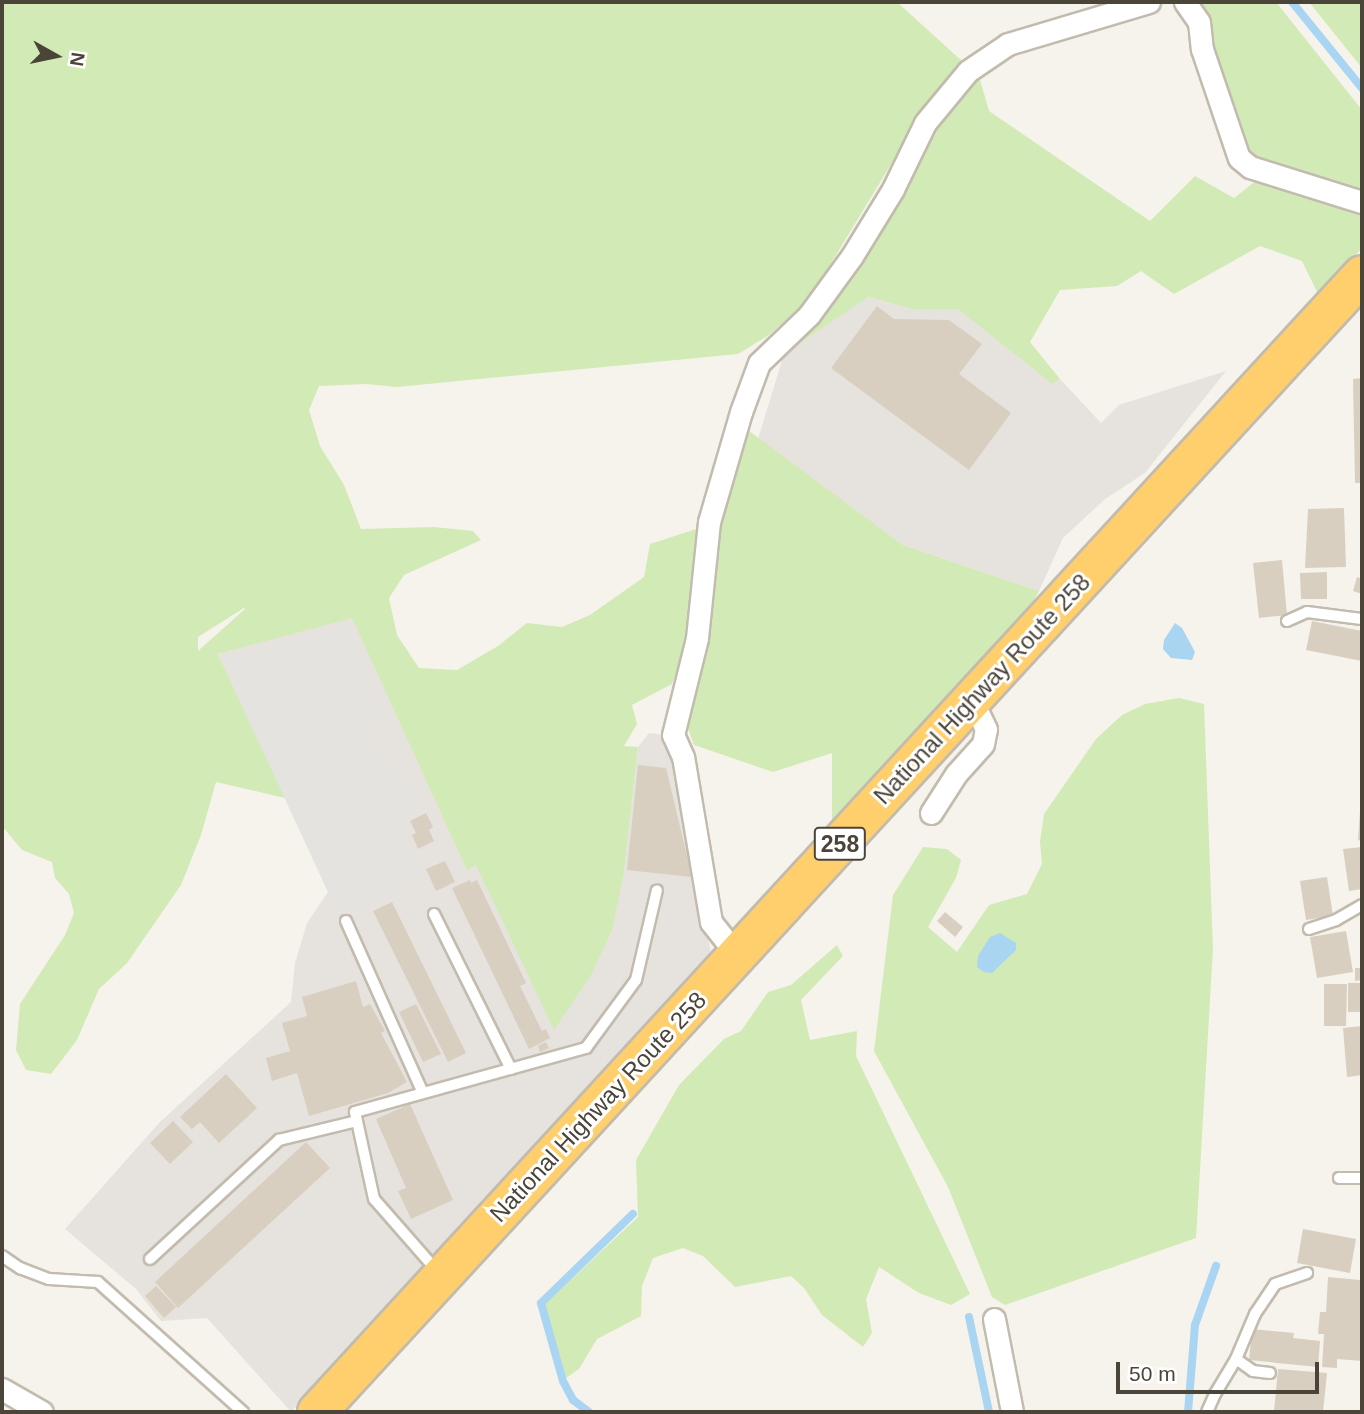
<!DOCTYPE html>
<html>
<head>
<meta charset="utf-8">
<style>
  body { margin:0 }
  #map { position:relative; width:1364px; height:1414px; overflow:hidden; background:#f6f3ec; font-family:Arial,sans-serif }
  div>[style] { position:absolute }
  .industrial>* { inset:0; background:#e6e2dd }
  .green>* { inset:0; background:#d2eab5 }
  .parking>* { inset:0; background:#e5e3e0 }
  .water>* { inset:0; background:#a9d4f2 }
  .stream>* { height:8px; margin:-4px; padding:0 4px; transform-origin:4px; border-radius:4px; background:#a9d4f2 }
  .building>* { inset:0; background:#d8cfc1 }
  .roads { filter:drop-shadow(2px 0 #c2bbae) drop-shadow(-2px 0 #c2bbae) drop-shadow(0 2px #c2bbae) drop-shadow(0 -2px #c2bbae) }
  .lane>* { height:10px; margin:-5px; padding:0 5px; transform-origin:5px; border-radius:5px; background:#fff }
  .street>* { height:21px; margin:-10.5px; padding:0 10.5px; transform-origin:10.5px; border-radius:10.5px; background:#fff }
  .highway>* { height:38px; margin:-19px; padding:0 19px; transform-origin:19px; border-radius:19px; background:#ffcf6e }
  span { translate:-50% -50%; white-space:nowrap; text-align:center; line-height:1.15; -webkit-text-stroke:6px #fff; paint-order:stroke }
  .shield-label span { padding:2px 5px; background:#fff; border:2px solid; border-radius:5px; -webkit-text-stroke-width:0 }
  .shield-label { font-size:23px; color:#4b4439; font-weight:700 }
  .street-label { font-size:24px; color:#4b4439 }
  .frame { position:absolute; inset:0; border:4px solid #4b4439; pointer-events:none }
  .north { position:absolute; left:21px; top:21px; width:70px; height:70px; -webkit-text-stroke:5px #fff; paint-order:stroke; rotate:99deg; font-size:19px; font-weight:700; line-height:28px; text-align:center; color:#4b4439 }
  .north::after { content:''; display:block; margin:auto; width:24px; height:32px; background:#4b4439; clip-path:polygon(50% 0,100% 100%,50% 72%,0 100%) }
  .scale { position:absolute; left:1116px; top:1362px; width:203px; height:32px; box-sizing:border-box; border:4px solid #4b4439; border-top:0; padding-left:9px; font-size:21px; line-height:24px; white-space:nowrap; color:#4b4439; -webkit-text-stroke:5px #fff; paint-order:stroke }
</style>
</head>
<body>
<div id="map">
  <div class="industrial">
    <div style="clip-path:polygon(867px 297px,912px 309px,958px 308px,1052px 384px,1060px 379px,1101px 423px,1119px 405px,1226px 371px,1145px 473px,1105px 499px,1063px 538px,1039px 591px,903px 545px,758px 439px,784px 354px)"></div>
    <div style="clip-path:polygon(352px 617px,467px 869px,476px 865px,624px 872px,638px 747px,649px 733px,664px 735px,677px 759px,711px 954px,291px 1412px,207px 1318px,161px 1321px,136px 1289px,65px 1229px,159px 1123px,291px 1002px,295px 963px,307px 923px,328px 892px,218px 654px)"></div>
  </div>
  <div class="green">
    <div style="clip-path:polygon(evenodd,2px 2px,897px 2px,962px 61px,896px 156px,810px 298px,769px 335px,738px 354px,397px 387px,366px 384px,319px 386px,309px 410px,320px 446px,344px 485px,361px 529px,434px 527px,473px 531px,481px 540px,404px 575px,389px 598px,397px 635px,419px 668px,457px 670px,498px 646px,527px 623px,562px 627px,590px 615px,644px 577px,650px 544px,696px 529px,697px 548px,682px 658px,672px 684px,632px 705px,637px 724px,624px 746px,638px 747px,624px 872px,612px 930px,591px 975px,554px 1030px,476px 865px,467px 870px,352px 618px,218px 654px,285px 798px,216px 782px,201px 835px,181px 885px,127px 963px,99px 989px,77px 1040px,51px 1074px,26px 1070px,16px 1050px,20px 1004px,65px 935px,74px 913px,69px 894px,55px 878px,52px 862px,22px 850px,2px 826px,2px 2px,244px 608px,245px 609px,198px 651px,198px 637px,244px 608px)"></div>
    <div style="clip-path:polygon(1202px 2px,1276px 2px,1362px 110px,1362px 197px,1245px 154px,1209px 47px)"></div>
    <div style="clip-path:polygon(1309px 2px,1362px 2px,1362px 68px)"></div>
    <div style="clip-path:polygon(979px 76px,989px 111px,1150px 221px,1195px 176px,1234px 198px,1261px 177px,1362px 209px,1362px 248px,1319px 296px,1302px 261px,1260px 246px,1174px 294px,1141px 271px,1117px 286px,1060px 290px,1030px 342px,1060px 379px,1052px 384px,958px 309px,912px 309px,868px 297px,784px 354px,856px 274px,931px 133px)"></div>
    <div style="clip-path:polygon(749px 431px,903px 545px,1039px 591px,1024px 618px,832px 824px,832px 753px,773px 772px,694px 745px,684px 718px,720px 505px)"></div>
    <div style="clip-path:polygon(1179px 698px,1204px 704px,1213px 949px,1196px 1238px,1005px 1305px,992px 1297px,948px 1187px,874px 1051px,893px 895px,923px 847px,947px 849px,961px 860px,956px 878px,928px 927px,957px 952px,989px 905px,1027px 894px,1042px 864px,1040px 842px,1044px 814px,1096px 739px,1122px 715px,1145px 704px)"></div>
    <div style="clip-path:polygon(837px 945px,843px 956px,801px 1000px,810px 1040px,857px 1031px,856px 1056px,970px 1294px,951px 1305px,919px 1293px,879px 1267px,866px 1299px,872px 1333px,863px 1347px,822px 1315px,804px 1288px,791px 1276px,735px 1287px,703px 1256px,683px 1248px,653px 1258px,642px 1286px,641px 1316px,597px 1339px,579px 1369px,566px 1378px,545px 1304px,638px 1217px,636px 1160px,679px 1085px,724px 1039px,741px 1031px,768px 992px,791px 985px)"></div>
  </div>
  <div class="parking">
    <div style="clip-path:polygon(346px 625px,382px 719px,354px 731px,421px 808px,399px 819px,424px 872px,338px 913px,221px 660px)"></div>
  </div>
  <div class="water">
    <div style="clip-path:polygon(1175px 623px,1182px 628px,1195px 652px,1192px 660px,1171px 658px,1163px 649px,1164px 640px)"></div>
    <div style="clip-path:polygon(1000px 933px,1016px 943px,1016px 950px,992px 973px,984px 972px,977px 967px,978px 956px,990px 937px)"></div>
  </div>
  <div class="stream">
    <div style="left:1292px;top:2px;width:111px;rotate:50.9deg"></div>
    <div style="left:969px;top:1317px;width:97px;rotate:78.1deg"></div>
    <div style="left:589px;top:1412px;width:20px;rotate:-143deg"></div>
    <div style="left:573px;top:1400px;width:21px;rotate:-118deg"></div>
    <div style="left:563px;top:1381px;width:81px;rotate:-105.8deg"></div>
    <div style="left:541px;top:1303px;width:128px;rotate:-44.1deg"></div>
    <div style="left:1188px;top:1412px;width:87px;rotate:-85.4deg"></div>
    <div style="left:1195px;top:1325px;width:63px;rotate:-70.4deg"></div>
  </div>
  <div class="building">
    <div style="clip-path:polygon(877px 306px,894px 319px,949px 320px,982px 344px,959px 374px,1011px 413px,969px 470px,831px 368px)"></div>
    <div style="clip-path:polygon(1362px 378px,1362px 483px,1355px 483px,1353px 379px)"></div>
    <div style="clip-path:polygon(1344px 508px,1346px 567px,1305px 568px,1308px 509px)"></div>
    <div style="clip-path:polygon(1282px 560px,1287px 615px,1259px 618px,1253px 563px)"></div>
    <div style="clip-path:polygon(1327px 572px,1327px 599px,1301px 599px,1300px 573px)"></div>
    <div style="clip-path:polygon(1357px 577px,1362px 579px,1362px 594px,1353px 591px)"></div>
    <div style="clip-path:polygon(1312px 621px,1362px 631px,1362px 661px,1306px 650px)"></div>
    <div style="clip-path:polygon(638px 765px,666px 768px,692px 877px,627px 870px)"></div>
    <div style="clip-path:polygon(1360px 811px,1362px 811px,1362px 841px,1358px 840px)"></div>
    <div style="clip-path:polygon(426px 813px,433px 827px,429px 830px,434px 841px,418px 849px,412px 835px,416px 833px,410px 821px)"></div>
    <div style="clip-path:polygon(1362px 847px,1362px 889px,1349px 891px,1343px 849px)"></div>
    <div style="clip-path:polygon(445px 861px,455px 882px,436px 891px,426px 869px)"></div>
    <div style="clip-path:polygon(1327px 877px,1333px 916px,1306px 920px,1300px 881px)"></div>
    <div style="clip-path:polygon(470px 880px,471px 883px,477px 880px,526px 983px,520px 986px,542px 1031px,546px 1029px,550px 1038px,529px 1049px,452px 888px)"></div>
    <div style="clip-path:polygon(392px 902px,466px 1053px,448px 1062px,373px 911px)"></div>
    <div style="clip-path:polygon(945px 912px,963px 927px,955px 937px,937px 921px)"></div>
    <div style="clip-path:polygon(1346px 931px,1353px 972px,1317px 978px,1310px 937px)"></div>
    <div style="clip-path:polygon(1355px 968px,1362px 968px,1362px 980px,1355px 981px)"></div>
    <div style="clip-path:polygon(356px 981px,363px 1007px,370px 1004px,385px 1031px,381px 1033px,407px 1082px,388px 1093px,309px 1116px,297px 1073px,272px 1081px,266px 1058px,290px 1051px,282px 1023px,307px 1016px,302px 997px)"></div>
    <div style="clip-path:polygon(1348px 983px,1362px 983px,1362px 1012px,1348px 1012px)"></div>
    <div style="clip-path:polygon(1324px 984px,1347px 984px,1346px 1026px,1324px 1026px)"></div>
    <div style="clip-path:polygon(416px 1004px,441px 1054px,423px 1062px,399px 1012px)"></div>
    <div style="clip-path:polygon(1362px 1026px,1362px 1075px,1347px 1077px,1343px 1028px)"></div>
    <div style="clip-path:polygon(546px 1042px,549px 1048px,540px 1052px,538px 1046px)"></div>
    <div style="clip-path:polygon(226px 1074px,257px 1108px,219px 1143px,200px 1122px,192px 1129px,180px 1117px)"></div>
    <div style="clip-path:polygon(410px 1104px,453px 1200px,411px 1219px,398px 1191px,406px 1188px,376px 1119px)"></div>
    <div style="clip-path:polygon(173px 1121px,193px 1142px,170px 1164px,150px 1143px)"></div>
    <div style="clip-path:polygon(306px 1142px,330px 1168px,178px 1308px,155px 1282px)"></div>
    <div style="clip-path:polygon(1303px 1229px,1356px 1239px,1350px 1273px,1297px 1263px)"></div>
    <div style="clip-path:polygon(1360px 1271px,1362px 1361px,1337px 1359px,1337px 1368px,1322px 1367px,1324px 1334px,1318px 1334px,1320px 1312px,1326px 1312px,1328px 1277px,1360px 1280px)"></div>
    <div style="clip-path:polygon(156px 1286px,176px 1307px,164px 1318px,145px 1296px)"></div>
    <div style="clip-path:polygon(1252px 1329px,1294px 1333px,1293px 1338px,1320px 1341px,1318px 1367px,1249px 1360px)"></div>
    <div style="clip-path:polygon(1278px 1369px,1327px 1373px,1323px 1412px,1274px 1412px)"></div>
  </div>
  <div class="roads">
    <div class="lane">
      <div style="left:1287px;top:621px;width:22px;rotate:-24deg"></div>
      <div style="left:1307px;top:612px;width:55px;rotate:7.3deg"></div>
      <div style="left:434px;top:914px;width:173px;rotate:63.6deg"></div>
      <div style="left:346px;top:921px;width:188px;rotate:65.9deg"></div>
      <div style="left:1309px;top:929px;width:28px;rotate:-18deg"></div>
      <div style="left:1336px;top:920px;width:30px;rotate:-30deg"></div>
      <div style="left:1339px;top:1178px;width:23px"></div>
      <div style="left:2px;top:1256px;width:22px;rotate:34deg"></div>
      <div style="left:20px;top:1268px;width:31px;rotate:21deg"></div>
      <div style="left:49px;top:1279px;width:49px;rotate:3.5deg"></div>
      <div style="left:98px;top:1282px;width:195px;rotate:41.9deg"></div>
      <div style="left:150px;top:1259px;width:176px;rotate:-42.7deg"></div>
      <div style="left:279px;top:1140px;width:80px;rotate:-13.7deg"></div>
      <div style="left:438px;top:1272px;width:97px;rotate:-131.2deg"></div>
      <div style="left:374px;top:1199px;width:89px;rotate:-102.3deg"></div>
      <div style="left:355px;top:1112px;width:240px;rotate:-15.5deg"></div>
      <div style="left:586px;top:1048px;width:84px;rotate:-53.7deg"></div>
      <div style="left:636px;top:980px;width:92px;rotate:-76.9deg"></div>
      <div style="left:1236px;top:1359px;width:21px;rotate:35deg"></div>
      <div style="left:1253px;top:1371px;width:17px;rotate:7deg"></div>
      <div style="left:1207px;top:1412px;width:20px;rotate:-66deg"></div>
      <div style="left:1215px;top:1394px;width:41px;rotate:-59deg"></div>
      <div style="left:1236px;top:1359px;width:49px;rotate:-67.1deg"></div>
      <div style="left:1255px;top:1314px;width:36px;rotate:-56deg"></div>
      <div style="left:1275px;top:1284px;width:34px;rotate:-19deg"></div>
    </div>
    <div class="street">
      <div style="left:1185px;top:2px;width:24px;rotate:55deg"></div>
      <div style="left:1199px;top:22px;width:27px;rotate:84deg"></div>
      <div style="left:1202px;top:49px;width:115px;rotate:71.3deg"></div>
      <div style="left:1239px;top:158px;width:14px;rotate:39deg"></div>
      <div style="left:1250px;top:167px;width:117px;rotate:17.4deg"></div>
      <div style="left:931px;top:813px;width:46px;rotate:-57.3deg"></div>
      <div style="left:956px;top:774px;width:40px;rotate:-48deg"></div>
      <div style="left:983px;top:744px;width:15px;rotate:-79deg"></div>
      <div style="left:986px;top:729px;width:32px;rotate:-116deg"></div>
      <div style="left:737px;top:955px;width:42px;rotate:-128.2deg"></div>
      <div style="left:711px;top:922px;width:167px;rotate:-99.6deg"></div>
      <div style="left:683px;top:757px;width:24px;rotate:-114deg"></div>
      <div style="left:673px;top:735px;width:100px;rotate:-76.1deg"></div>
      <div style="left:697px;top:638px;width:117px;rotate:-84.1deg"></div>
      <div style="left:709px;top:522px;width:115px;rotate:-73.8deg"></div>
      <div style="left:741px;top:412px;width:52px;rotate:-69.8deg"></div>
      <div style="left:759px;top:363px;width:69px;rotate:-43.8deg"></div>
      <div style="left:809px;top:315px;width:73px;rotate:-53.9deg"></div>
      <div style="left:852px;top:256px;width:79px;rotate:-58.5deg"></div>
      <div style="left:893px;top:189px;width:73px;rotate:-64.1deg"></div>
      <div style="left:925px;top:123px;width:67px;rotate:-50.4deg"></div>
      <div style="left:968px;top:71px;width:48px;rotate:-34deg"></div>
      <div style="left:1008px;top:44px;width:147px;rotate:-16.6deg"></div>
      <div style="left:994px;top:1319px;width:95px;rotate:79deg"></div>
      <div style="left:2px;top:1389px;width:46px;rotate:29.9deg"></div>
    </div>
    <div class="highway">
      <div style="left:317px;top:1412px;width:1544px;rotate:-47.41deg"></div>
    </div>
  </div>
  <div class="shield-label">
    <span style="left:840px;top:844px">258</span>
  </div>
  <div class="street-label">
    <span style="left:982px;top:689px;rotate:-47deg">National Highway Route 258</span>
    <span style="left:598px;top:1107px;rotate:-47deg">National Highway Route 258</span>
  </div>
  <div class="frame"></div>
  <div class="north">N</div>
  <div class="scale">50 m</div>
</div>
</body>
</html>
